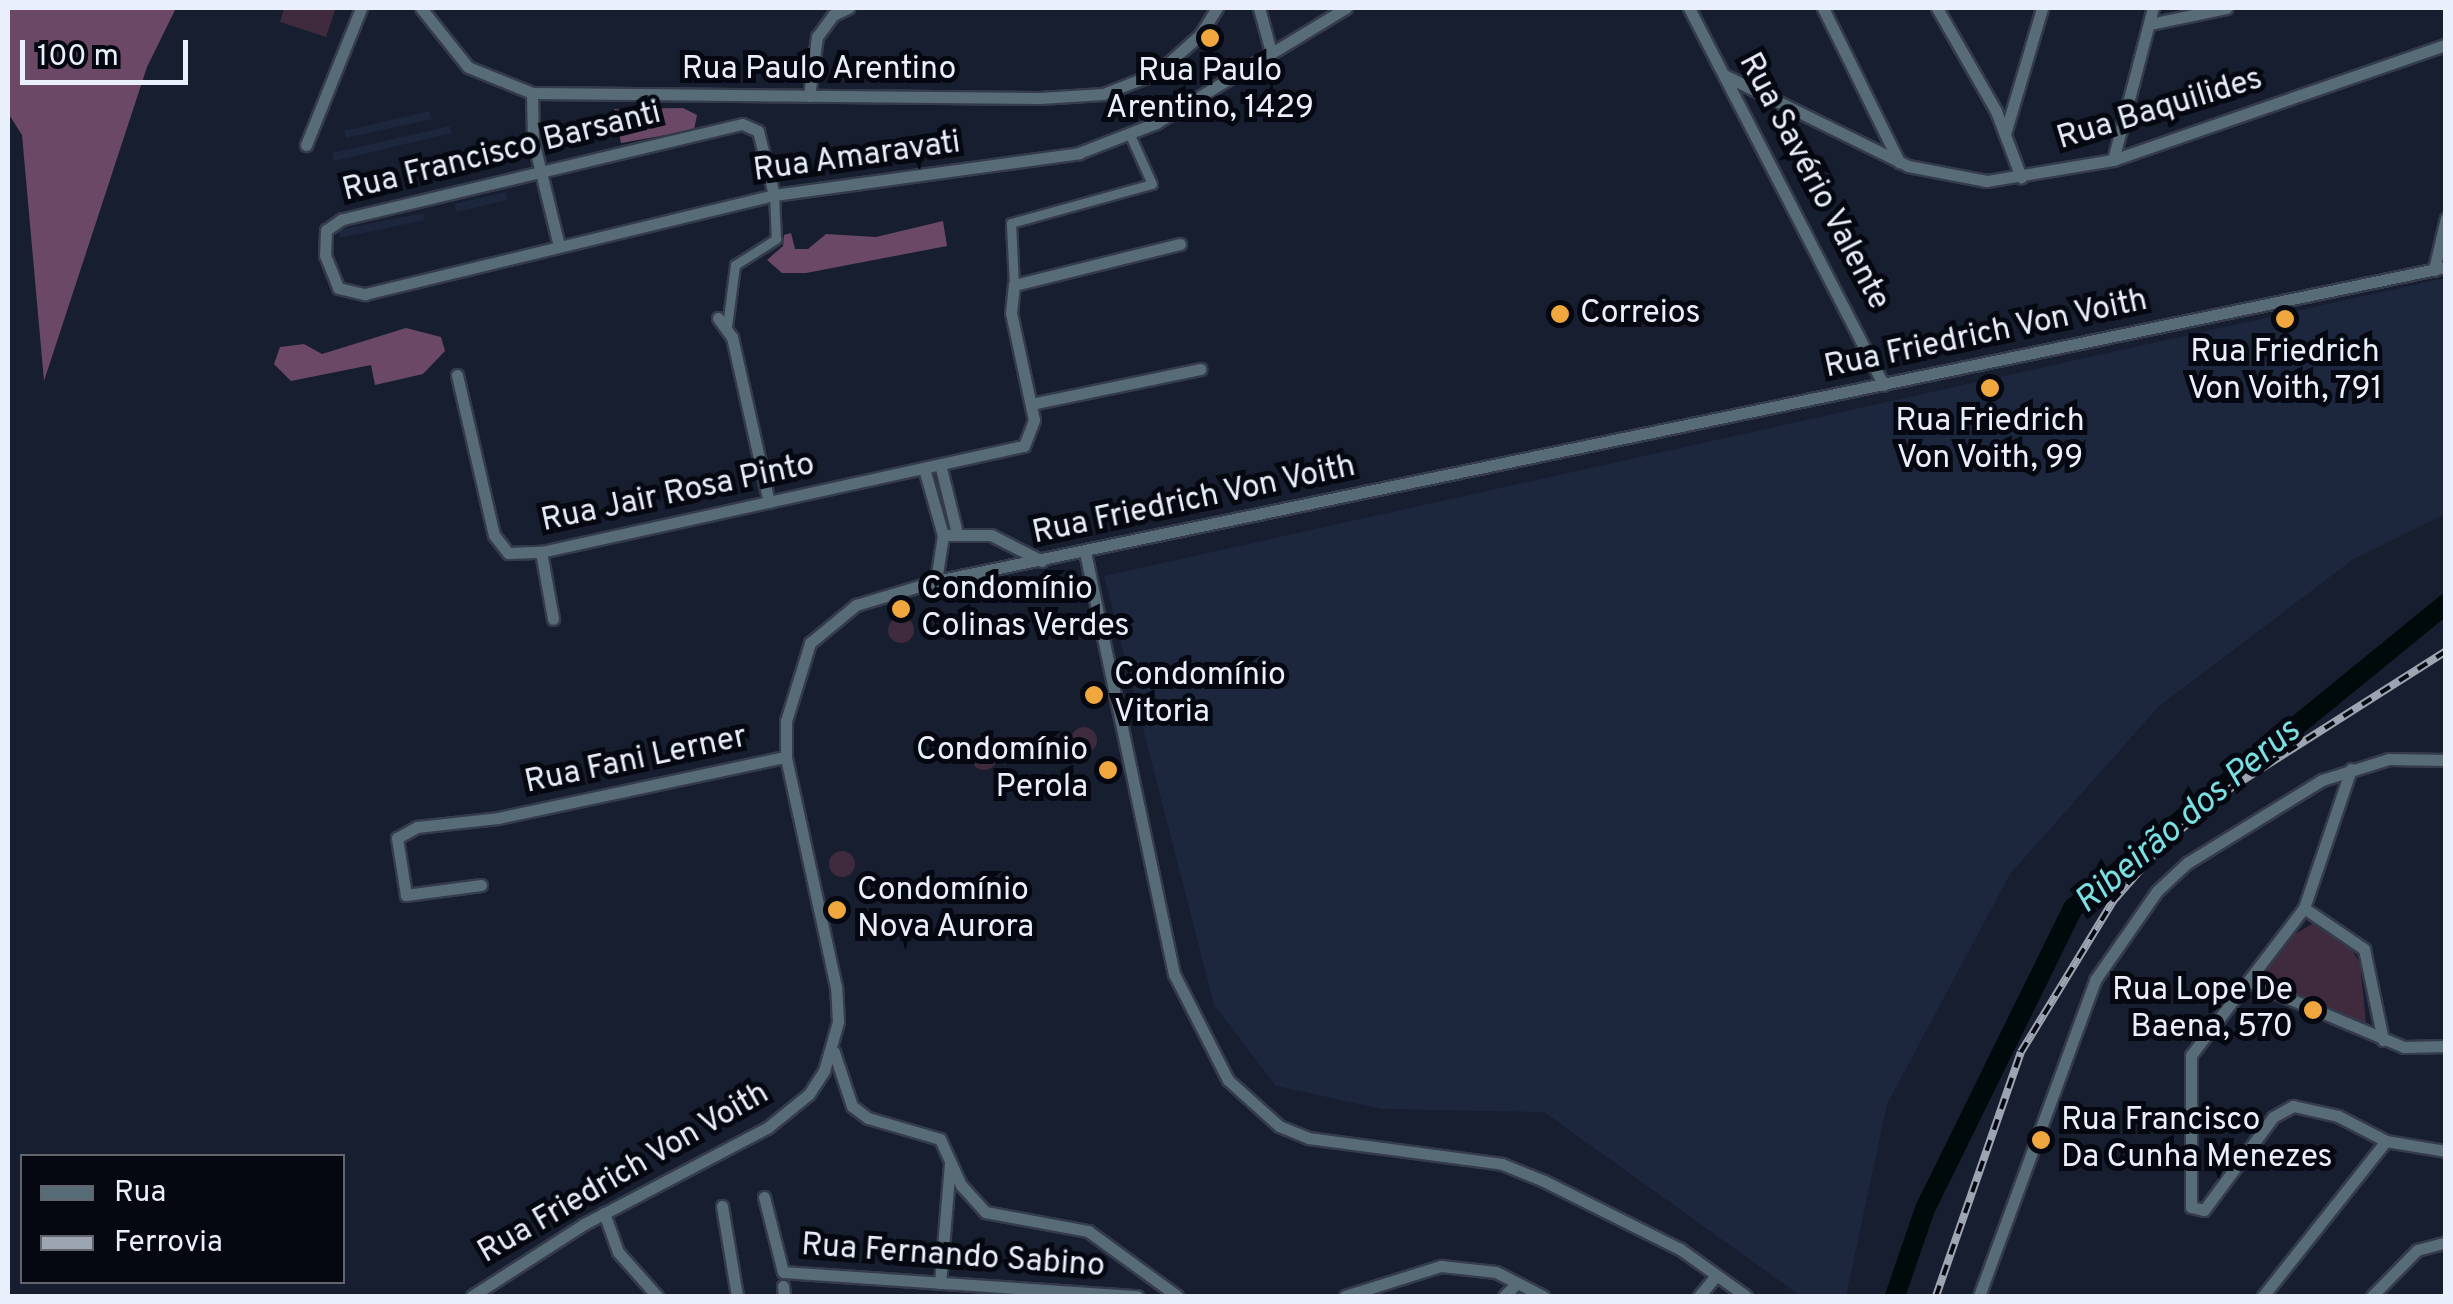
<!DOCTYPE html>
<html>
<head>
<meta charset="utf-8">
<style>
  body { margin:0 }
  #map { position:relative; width:2453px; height:1304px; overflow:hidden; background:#161e2f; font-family:Overpass,sans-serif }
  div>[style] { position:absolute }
  .built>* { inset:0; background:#1c273e }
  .green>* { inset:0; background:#3f2b3d }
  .round { border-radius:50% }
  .forest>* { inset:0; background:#6b4866 }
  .river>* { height:20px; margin:-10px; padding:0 10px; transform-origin:10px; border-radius:10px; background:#000a0a }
  .roads { filter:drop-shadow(2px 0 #343b4c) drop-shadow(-2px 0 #343b4c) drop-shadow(0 2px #343b4c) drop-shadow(0 -2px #343b4c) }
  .pedestrian>* { height:9px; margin:-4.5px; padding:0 4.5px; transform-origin:4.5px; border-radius:4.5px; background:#586c77 }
  .minor>* { height:11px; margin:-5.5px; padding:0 5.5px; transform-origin:5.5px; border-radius:5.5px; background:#586c77 }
  .rail>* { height:8px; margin-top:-4px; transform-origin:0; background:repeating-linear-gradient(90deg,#050810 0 11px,#9da5b2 0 22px); box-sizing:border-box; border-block:2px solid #9da5b2 }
  .dots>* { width:28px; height:28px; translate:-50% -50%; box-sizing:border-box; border:5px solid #050810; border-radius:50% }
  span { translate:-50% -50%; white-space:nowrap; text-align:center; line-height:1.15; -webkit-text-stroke:10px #050810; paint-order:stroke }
  .street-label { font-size:32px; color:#e9f0fc }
  .poi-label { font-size:32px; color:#e9f0fc }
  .left { translate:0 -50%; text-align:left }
  .right { translate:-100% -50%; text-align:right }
  .water-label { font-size:35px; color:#7ae0e1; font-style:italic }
  .frame { position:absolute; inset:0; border:10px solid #e9f0fc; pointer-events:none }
  .legend { position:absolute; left:20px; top:1154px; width:325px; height:130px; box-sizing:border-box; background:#050810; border:2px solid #60656e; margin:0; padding:12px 18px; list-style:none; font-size:30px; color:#e9f0fc }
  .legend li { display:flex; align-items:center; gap:20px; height:50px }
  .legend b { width:50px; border:2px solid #60656e }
  .scale { position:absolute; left:20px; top:40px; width:168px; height:45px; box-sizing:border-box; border:5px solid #e9f0fc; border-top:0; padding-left:12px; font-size:30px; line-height:35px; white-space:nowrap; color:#e9f0fc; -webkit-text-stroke:8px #050810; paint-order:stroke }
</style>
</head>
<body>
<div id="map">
  <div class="built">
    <div style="clip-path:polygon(429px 111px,432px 119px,346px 138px,344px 131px)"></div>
    <div style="clip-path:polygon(450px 126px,452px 133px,334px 161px,332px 153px)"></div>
    <div style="clip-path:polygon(506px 192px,508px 200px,456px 212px,454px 204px)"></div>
    <div style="clip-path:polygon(423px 213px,425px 220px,340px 238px,338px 230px)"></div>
    <div style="clip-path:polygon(2445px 278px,2445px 514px,2352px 560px,2158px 707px,2010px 874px,1887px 1104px,1846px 1296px,1801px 1296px,1544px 1112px,1382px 1109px,1276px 1086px,1214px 1005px,1104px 576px)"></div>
  </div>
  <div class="green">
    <div style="clip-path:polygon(284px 8px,335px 10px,326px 37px,280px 22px)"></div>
    <div class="round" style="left:888px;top:617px;width:26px;height:26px"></div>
    <div class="round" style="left:1071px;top:727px;width:26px;height:26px"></div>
    <div class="round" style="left:971px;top:744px;width:26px;height:26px"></div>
    <div class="round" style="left:829px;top:851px;width:26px;height:26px"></div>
    <div style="clip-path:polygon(2314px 923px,2349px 945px,2360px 963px,2366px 1023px,2280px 990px,2270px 980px,2268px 969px,2295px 934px)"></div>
  </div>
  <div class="forest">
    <div style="clip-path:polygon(8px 8px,176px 8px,147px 67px,44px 381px,22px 135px,8px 113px)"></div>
    <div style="clip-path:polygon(683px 108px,697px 115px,694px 130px,621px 143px,614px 109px)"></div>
    <div style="clip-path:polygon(943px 221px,947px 246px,806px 273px,782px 273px,767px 260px,783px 246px,784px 235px,791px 233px,795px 249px,808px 249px,826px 234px,876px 237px)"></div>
    <div style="clip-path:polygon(406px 328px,441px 337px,445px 351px,423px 374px,375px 385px,371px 365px,291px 381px,274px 364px,280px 347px,304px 344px,322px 354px)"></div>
  </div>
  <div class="river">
    <div style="left:1895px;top:1296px;width:92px;rotate:-71deg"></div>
    <div style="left:1925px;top:1209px;width:335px;rotate:-63.8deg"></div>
    <div style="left:2073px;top:908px;width:481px;rotate:-39.2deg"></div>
  </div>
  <div class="roads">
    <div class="pedestrian">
      <div style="left:1014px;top:285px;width:62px;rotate:-92.8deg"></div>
      <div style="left:1011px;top:223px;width:146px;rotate:-15.5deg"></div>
      <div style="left:1152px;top:184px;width:54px;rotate:-114.2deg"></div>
      <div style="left:727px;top:326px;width:62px;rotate:-82.5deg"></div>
      <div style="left:735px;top:265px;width:49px;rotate:-32.4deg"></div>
      <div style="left:776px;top:239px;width:44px;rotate:-92.6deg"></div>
    </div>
    <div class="minor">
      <div style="left:421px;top:8px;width:75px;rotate:51.5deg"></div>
      <div style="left:468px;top:67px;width:69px;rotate:22.1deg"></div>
      <div style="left:532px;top:93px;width:508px;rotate:0.56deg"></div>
      <div style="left:1040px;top:98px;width:63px;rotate:-3.6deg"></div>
      <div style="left:1103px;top:94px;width:58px;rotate:-21.3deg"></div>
      <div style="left:1157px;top:73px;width:57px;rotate:-41.5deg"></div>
      <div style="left:1200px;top:35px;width:32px;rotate:-58deg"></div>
      <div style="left:1259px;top:8px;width:46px;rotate:74.7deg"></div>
      <div style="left:1689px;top:8px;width:424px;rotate:62.7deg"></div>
      <div style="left:1823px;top:8px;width:172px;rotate:63.7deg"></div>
      <div style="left:1937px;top:8px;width:119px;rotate:60.2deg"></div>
      <div style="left:1996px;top:111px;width:71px;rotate:69.3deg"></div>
      <div style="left:2150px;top:24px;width:78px;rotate:-11.9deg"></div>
      <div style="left:1726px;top:76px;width:203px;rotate:26.3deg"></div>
      <div style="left:1908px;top:166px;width:80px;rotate:10.8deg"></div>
      <div style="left:1987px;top:181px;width:128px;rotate:-9.5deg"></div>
      <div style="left:2113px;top:160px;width:352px;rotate:-19.1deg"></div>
      <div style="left:532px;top:93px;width:47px;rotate:88.8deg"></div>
      <div style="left:533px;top:140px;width:109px;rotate:76.2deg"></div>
      <div style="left:809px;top:96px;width:60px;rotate:-82.3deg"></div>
      <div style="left:817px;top:37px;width:27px;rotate:-54deg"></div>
      <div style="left:833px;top:15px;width:17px;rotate:-25deg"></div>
      <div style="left:2005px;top:134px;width:131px;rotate:-73.6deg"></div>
      <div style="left:306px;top:145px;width:148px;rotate:-68.1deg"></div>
      <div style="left:2113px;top:160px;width:157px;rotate:-75.3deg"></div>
      <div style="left:774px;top:195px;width:66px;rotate:-104deg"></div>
      <div style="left:758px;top:131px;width:17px;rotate:-156deg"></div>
      <div style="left:742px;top:124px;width:411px;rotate:166.6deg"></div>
      <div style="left:342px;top:219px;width:19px;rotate:145deg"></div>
      <div style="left:326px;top:230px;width:25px;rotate:92deg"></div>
      <div style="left:325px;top:255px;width:35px;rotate:68deg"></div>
      <div style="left:338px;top:288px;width:28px;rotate:13deg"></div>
      <div style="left:365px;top:294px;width:421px;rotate:-13.6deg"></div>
      <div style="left:774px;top:195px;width:308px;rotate:-7.8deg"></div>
      <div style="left:1079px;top:153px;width:83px;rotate:-21.3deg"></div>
      <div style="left:1156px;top:123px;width:222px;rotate:-31.2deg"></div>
      <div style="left:2434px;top:270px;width:53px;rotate:-77deg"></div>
      <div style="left:718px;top:318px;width:24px;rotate:54deg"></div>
      <div style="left:732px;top:337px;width:169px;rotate:77.4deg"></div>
      <div style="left:457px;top:375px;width:164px;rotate:77deg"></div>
      <div style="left:494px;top:535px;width:23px;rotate:52deg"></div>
      <div style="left:508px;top:553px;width:33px;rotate:-2deg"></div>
      <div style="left:541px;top:552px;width:494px;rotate:-12.4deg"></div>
      <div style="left:1024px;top:446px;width:28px;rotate:-69deg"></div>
      <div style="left:1034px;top:420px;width:109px;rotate:-102.1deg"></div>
      <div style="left:1011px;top:313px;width:28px;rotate:-84deg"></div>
      <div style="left:1014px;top:285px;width:171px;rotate:-13.9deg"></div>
      <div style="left:1031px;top:404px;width:173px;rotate:-11.7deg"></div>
      <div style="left:941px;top:468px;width:67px;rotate:76.2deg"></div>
      <div style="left:925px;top:472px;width:66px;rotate:74.1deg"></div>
      <div style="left:943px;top:535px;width:47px;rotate:98.7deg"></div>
      <div style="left:943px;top:535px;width:48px"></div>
      <div style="left:991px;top:535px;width:57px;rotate:27deg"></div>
      <div style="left:541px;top:552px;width:68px;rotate:79.8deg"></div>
      <div style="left:1085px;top:552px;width:431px;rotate:78.1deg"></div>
      <div style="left:1174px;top:974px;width:119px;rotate:63deg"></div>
      <div style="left:1228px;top:1080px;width:69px;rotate:42deg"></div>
      <div style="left:1279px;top:1126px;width:31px;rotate:22deg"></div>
      <div style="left:1308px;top:1138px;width:196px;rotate:7.6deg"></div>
      <div style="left:1502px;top:1164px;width:45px;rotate:22deg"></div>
      <div style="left:1544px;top:1181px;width:152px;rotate:26.6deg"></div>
      <div style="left:1680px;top:1249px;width:81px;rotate:35.5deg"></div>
      <div style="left:2351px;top:769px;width:147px;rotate:108.7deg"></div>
      <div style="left:2304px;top:908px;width:185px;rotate:127.5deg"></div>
      <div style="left:2191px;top:1055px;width:152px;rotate:90deg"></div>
      <div style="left:2191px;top:1207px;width:13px;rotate:13deg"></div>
      <div style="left:2204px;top:1210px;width:116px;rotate:-53.4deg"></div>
      <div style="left:2273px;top:1117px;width:23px;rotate:-29deg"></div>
      <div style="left:2293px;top:1106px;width:46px;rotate:12.5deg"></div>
      <div style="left:2338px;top:1116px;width:54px;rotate:27.5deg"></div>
      <div style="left:2386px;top:1141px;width:61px;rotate:9.5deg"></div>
      <div style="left:481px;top:885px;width:76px;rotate:172.4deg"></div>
      <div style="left:406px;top:895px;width:58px;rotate:-99deg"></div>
      <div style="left:397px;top:838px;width:23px;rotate:-29deg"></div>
      <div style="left:417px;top:827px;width:81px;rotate:-6.3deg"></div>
      <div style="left:498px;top:818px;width:294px;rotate:-12deg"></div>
      <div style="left:2304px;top:908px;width:73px;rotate:34.3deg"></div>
      <div style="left:2364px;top:949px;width:93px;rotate:78.2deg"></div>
      <div style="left:2250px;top:982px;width:167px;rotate:22.9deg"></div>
      <div style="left:2404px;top:1047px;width:42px;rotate:-1.4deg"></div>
      <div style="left:834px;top:1052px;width:57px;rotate:71.6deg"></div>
      <div style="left:852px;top:1106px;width:20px;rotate:37deg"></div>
      <div style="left:868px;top:1118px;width:75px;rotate:16.3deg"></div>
      <div style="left:940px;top:1139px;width:51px;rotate:65.5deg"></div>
      <div style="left:961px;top:1185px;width:36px;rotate:48deg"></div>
      <div style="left:985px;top:1212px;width:105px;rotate:10.5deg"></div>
      <div style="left:1088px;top:1231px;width:110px;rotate:36.1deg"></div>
      <div style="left:764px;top:1197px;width:77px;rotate:75.8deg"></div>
      <div style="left:783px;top:1272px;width:355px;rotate:3.9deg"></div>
      <div style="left:722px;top:1206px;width:91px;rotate:80.5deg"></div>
      <div style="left:604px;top:1213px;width:41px;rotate:70.3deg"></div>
      <div style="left:618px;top:1252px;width:59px;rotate:48.4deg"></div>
      <div style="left:940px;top:1283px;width:120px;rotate:-85.2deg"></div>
      <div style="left:783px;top:1286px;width:10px;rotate:84deg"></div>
      <div style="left:472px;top:1296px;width:133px;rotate:-32.7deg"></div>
      <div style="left:584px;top:1224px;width:207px;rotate:-27.7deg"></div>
      <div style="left:767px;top:1128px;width:54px;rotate:-39deg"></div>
      <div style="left:809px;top:1094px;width:27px;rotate:-57deg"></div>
      <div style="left:824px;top:1071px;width:51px;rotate:-74.1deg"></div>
      <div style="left:838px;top:1022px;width:35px;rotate:-93deg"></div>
      <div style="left:836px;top:987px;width:235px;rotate:-102.3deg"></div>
      <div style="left:786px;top:757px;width:36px;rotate:-90deg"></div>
      <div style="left:786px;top:721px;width:82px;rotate:-72.9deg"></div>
      <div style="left:810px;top:643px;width:60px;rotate:-39.6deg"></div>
      <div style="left:856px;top:605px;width:84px;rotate:-16.7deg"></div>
      <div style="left:936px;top:581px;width:1542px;rotate:-11.75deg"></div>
      <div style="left:1345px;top:1296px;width:101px;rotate:-17.4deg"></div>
      <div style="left:1441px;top:1266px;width:55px;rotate:6.2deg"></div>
      <div style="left:1496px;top:1272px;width:53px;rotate:27.1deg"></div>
      <div style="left:1504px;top:1296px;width:18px;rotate:-45deg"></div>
      <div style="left:1699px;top:1296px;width:23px;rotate:-50deg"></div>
      <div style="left:1979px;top:1296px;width:337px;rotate:-69.8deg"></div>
      <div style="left:2095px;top:980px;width:108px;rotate:-55.1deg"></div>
      <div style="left:2157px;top:891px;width:41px;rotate:-43deg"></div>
      <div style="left:2187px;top:863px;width:158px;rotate:-31.6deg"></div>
      <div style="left:2322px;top:780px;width:70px;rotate:-17.4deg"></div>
      <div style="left:2389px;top:759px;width:57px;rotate:1deg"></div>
      <div style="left:2263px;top:1296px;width:198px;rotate:-51.6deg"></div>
      <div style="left:2372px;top:1296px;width:64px;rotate:-45.6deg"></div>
      <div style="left:2417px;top:1250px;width:30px;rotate:-15deg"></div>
    </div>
  </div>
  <div class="rail">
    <div style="left:1936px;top:1296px;width:258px;rotate:-70.8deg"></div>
    <div style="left:2021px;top:1052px;width:177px;rotate:-58.6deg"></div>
    <div style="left:2113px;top:901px;width:74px;rotate:-48.8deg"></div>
    <div style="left:2162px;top:845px;width:91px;rotate:-39.6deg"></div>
    <div style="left:2232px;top:787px;width:254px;rotate:-32.4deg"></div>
  </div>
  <div class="dots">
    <div style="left:1210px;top:38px;background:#f0a73e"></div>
    <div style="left:1560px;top:314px;background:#f0a73e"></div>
    <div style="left:2285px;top:319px;background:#f0a73e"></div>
    <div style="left:1990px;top:388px;background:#f0a73e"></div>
    <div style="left:901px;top:609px;background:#f0a73e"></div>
    <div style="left:1094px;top:695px;background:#f0a73e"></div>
    <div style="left:1108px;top:770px;background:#f0a73e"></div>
    <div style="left:837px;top:910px;background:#f0a73e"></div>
    <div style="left:2313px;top:1010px;background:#f0a73e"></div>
    <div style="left:2041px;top:1140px;background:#f0a73e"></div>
  </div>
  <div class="street-label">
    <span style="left:819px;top:70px">Rua Paulo Arentino</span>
    <span style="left:2160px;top:110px;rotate:-17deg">Rua Baquilides</span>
    <span style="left:502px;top:153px;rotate:-14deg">Rua Francisco Barsanti</span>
    <span style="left:857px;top:158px;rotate:-8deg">Rua Amaravati</span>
    <span style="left:1813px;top:182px;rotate:62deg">Rua Savério Valente</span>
    <span style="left:1986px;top:335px;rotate:-12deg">Rua Friedrich Von Voith</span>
    <span style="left:678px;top:494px;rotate:-12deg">Rua Jair Rosa Pinto</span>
    <span style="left:1194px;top:501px;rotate:-12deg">Rua Friedrich Von Voith</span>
    <span style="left:636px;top:761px;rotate:-12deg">Rua Fani Lerner</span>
    <span style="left:624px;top:1174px;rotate:-30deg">Rua Friedrich Von Voith</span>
    <span style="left:953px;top:1257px;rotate:4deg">Rua Fernando Sabino</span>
  </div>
  <div class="poi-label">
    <span style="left:1210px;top:91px">Rua Paulo<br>Arentino, 1429</span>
    <span class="left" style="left:1580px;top:314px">Correios</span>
    <span style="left:2285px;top:372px">Rua Friedrich<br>Von Voith, 791</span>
    <span style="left:1990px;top:441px">Rua Friedrich<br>Von Voith, 99</span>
    <span class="left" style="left:921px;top:609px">Condomínio<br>Colinas Verdes</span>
    <span class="left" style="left:1114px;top:695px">Condomínio<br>Vitoria</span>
    <span class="right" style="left:1088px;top:770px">Condomínio<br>Perola</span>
    <span class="left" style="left:857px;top:910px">Condomínio<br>Nova Aurora</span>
    <span class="right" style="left:2293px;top:1010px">Rua Lope De<br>Baena, 570</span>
    <span class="left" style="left:2061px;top:1140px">Rua Francisco<br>Da Cunha Menezes</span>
  </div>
  <div class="water-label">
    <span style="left:2188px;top:817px;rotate:-40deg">Ribeirão dos Perus</span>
  </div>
  <div class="frame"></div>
  <ul class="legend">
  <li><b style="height:12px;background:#586c77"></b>Rua</li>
  <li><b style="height:12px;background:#9da5b2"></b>Ferrovia</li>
  </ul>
  <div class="scale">100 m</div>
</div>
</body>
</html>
